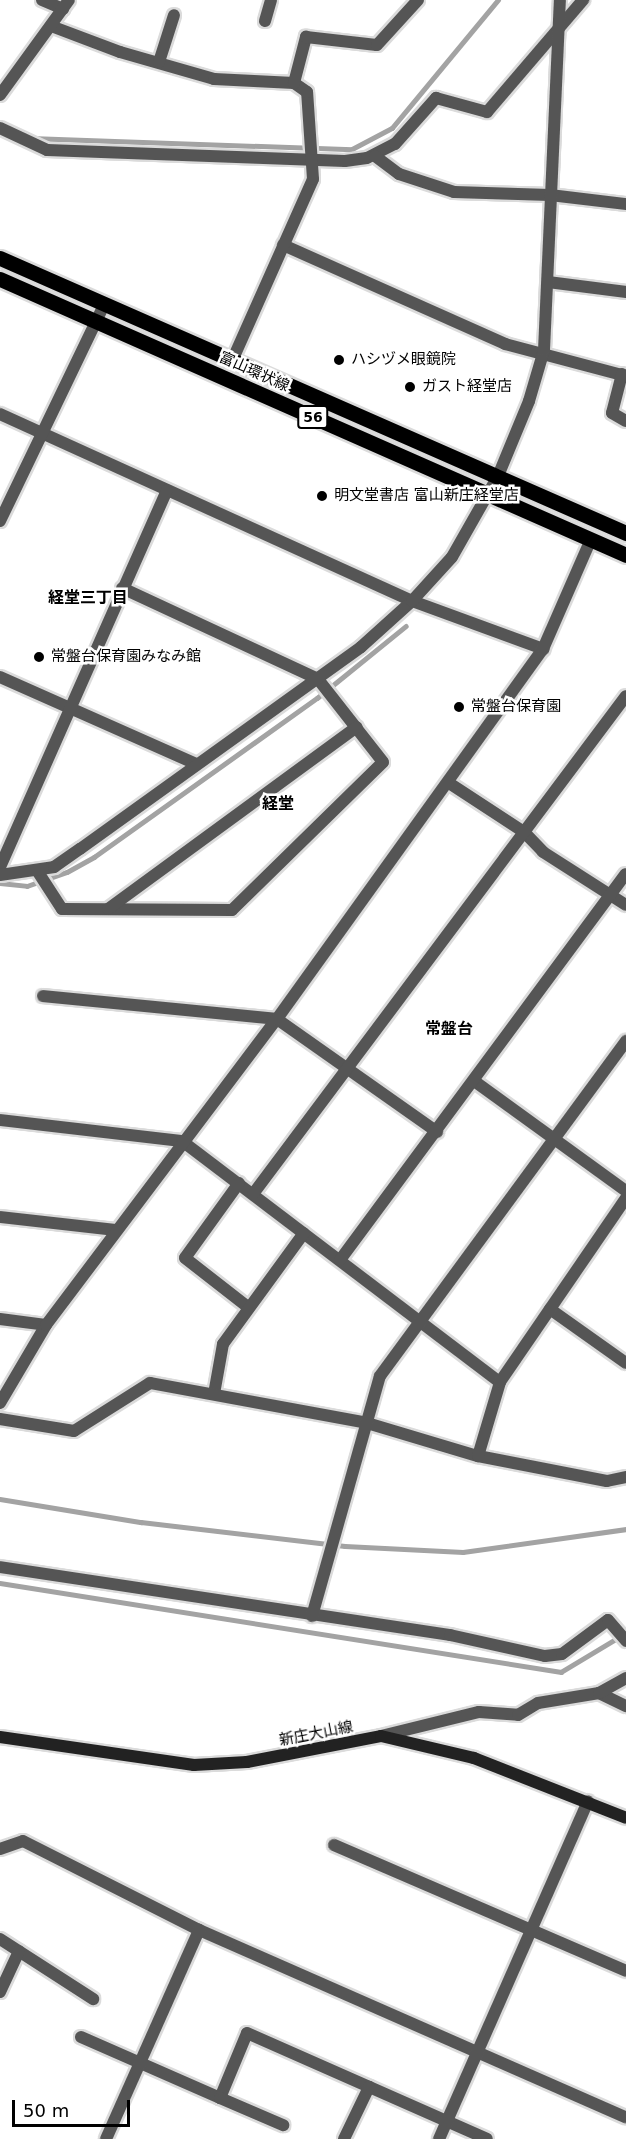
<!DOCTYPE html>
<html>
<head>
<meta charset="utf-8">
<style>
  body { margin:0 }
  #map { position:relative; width:626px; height:2139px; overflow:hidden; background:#fff; font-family:"DejaVu Sans","Noto Sans JP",sans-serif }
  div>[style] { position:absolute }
  .stream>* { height:4.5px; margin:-2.25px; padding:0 2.25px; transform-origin:2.25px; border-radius:2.25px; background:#a3a3a3 }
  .roads { filter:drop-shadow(2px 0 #dbdbdb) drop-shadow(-2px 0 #dbdbdb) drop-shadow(0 2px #dbdbdb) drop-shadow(0 -2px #dbdbdb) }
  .minor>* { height:12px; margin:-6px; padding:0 6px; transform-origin:6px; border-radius:6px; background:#555 }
  .tertiary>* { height:12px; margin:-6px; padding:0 6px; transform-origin:6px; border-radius:6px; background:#555 }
  .secondary>* { height:12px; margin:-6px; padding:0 6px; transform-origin:6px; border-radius:6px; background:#222 }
  .primary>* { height:15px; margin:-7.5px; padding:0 7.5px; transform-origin:7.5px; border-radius:7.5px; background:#000 }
  .dots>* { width:16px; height:16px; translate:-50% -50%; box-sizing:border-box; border:3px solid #fff; border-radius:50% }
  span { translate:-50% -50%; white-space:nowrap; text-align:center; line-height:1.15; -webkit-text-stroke:5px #fff; paint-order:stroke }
  .shield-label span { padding:2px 4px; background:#fff; border:2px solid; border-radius:4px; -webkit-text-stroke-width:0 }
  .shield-label { font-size:14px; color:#000; font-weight:700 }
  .poi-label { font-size:15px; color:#000 }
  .left { translate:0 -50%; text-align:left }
  .street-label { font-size:15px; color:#000 }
  .neighbourhood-label { font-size:16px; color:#000; font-weight:700 }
  .scale { position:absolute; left:12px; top:2100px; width:118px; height:27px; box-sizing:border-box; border:3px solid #000; border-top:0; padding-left:8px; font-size:18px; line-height:21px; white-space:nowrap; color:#000; -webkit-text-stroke:4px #fff; paint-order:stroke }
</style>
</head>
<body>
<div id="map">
  <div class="stream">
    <div style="left:30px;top:138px;width:322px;rotate:2deg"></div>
    <div style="left:352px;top:149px;width:45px;rotate:-27.7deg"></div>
    <div style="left:392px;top:128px;width:166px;rotate:-50.4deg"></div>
    <div style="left:0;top:883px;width:27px;rotate:6deg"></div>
    <div style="left:27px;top:886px;width:42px;rotate:-19.3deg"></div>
    <div style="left:67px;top:872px;width:31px;rotate:-29deg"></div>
    <div style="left:94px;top:857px;width:274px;rotate:-35.5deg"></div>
    <div style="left:317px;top:698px;width:114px;rotate:-39deg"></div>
    <div style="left:0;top:1499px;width:143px;rotate:9.3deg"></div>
    <div style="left:141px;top:1522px;width:205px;rotate:6.7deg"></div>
    <div style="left:345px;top:1546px;width:118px;rotate:2.9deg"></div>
    <div style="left:463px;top:1552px;width:165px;rotate:-8deg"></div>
    <div style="left:0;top:1583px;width:568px;rotate:9.01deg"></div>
    <div style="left:561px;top:1672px;width:68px;rotate:-31.1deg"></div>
  </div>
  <div class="roads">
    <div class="minor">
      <div style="left:42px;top:0;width:23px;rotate:23deg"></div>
      <div style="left:265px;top:21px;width:22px;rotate:-74deg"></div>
      <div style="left:51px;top:26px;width:74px;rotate:20.6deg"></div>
      <div style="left:120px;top:52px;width:98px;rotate:16deg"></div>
      <div style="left:214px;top:79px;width:80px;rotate:2.9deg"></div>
      <div style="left:159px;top:62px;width:49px;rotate:-72.3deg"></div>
      <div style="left:0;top:128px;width:52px;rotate:25.1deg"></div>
      <div style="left:47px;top:150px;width:298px;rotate:2.1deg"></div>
      <div style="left:345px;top:161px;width:22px;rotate:-8deg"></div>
      <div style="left:367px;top:158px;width:31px;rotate:-27deg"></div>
      <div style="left:395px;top:144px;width:62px;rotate:-48.3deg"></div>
      <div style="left:436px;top:98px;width:53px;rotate:15.4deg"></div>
      <div style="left:487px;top:112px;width:148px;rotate:-49.4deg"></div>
      <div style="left:375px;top:156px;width:30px;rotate:37deg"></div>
      <div style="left:399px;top:174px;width:58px;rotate:18.1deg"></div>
      <div style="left:454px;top:192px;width:96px;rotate:1.8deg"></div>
      <div style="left:550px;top:195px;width:77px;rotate:6.8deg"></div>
      <div style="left:283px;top:245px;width:243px;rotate:24deg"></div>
      <div style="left:505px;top:344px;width:125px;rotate:14.8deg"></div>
      <div style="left:548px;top:282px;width:79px;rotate:7.3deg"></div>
      <div style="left:232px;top:361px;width:199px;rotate:-66deg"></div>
      <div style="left:313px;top:179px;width:87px;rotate:-93.9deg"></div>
      <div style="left:307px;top:92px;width:16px;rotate:-145deg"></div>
      <div style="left:294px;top:83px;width:48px;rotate:-75.4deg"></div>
      <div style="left:306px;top:37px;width:71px;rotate:6.4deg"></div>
      <div style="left:377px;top:45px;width:61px;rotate:-47.7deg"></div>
      <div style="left:622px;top:374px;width:40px;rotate:104.4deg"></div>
      <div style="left:612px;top:413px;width:16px;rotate:30deg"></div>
      <div style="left:0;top:414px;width:452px;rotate:24.4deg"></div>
      <div style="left:412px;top:601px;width:140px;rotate:20.1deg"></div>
      <div style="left:0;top:677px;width:214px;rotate:23.9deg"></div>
      <div style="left:449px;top:783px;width:90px;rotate:33.2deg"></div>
      <div style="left:524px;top:832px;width:28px;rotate:46deg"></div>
      <div style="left:543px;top:852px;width:98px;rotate:32.6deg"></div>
      <div style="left:0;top:867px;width:412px;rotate:-66.1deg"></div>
      <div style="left:38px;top:872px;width:44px;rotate:57deg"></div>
      <div style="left:62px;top:909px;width:170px;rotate:0.3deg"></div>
      <div style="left:232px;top:910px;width:211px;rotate:-44.4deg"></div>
      <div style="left:383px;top:762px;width:105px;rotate:-128.1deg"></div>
      <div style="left:318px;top:679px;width:216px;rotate:-155.1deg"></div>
      <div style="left:0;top:875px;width:55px;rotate:-8.4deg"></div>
      <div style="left:54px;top:867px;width:32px;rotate:-35deg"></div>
      <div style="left:80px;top:849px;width:346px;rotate:-35.7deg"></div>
      <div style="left:361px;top:647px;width:69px;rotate:-42deg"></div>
      <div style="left:412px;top:601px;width:59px;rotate:-47.7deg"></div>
      <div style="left:452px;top:557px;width:93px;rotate:-60.4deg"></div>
      <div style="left:498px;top:476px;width:81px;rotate:-67.5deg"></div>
      <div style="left:529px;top:401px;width:53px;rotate:-73.6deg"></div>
      <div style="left:544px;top:350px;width:350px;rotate:-87.4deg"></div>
      <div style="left:108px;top:909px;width:308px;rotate:-36.2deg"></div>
      <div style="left:43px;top:996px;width:235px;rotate:5.6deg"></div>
      <div style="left:277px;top:1019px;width:196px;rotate:35.2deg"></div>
      <div style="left:474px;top:1081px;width:188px;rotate:35.9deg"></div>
      <div style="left:0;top:1120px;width:183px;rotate:6.6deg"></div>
      <div style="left:182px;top:1141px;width:399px;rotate:37.2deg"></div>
      <div style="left:239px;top:1183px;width:92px;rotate:125.8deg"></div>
      <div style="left:185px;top:1258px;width:80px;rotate:37.9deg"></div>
      <div style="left:253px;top:1194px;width:622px;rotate:-53.17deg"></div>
      <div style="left:0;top:1217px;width:117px;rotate:6.4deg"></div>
      <div style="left:340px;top:1260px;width:480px;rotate:-53.5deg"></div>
      <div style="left:550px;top:1309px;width:93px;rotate:35.4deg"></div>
      <div style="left:0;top:1319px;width:46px;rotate:7.4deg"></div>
      <div style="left:214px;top:1394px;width:51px;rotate:-79.8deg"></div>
      <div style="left:223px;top:1344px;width:137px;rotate:-53.9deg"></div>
      <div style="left:0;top:1403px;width:91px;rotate:-59.5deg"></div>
      <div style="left:46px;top:1325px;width:383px;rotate:-53deg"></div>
      <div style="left:277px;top:1019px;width:456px;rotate:-54.3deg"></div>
      <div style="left:543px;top:649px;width:120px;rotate:-66.4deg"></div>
      <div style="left:0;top:1419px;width:75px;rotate:9.2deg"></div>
      <div style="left:74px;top:1431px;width:90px;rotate:-32.3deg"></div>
      <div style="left:150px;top:1383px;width:221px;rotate:10.4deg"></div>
      <div style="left:367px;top:1423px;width:116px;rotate:16.6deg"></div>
      <div style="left:478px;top:1456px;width:131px;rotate:11deg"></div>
      <div style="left:607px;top:1481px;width:19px;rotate:-12deg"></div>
      <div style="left:478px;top:1456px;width:77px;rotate:-73.4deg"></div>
      <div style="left:500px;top:1382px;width:223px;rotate:-55.6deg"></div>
      <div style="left:0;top:1567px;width:455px;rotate:8.6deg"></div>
      <div style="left:450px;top:1635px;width:97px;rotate:12.5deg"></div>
      <div style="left:545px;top:1656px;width:17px;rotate:-7deg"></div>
      <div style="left:562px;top:1654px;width:57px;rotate:-36.5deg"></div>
      <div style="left:608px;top:1620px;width:28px;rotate:49deg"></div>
      <div style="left:312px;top:1616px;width:249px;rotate:-74.2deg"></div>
      <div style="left:380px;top:1376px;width:416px;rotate:-53.7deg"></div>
      <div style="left:599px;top:1693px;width:30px;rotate:26deg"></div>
      <div style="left:381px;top:1736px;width:101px;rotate:-13.8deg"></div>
      <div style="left:479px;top:1712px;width:39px;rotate:4deg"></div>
      <div style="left:518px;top:1715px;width:23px;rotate:-31deg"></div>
      <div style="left:538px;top:1703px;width:62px;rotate:-9.3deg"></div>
      <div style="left:599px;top:1693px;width:31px;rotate:-29deg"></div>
      <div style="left:334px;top:1845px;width:318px;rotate:23.3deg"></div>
      <div style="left:0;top:1849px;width:24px;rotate:-19deg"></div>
      <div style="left:23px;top:1841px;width:197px;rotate:26.8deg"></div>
      <div style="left:199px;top:1930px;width:466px;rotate:23.7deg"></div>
      <div style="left:0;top:1939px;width:111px;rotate:32.8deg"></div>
      <div style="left:0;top:1992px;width:45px;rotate:-65.1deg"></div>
      <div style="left:81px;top:2037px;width:152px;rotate:23.7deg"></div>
      <div style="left:220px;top:2098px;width:70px;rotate:-67.4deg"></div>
      <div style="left:247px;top:2033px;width:262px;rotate:23.8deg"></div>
      <div style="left:220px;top:2098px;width:69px;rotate:23.2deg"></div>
      <div style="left:106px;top:2139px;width:229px;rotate:-66deg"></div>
      <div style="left:344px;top:2139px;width:58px;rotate:-64.3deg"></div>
      <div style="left:439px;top:2139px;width:369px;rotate:-66.2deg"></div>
    </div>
    <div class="tertiary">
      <div style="left:0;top:95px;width:117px;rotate:-54deg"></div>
      <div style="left:0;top:521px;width:240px;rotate:-64.3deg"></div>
    </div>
    <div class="secondary">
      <div style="left:0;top:1737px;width:196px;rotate:8.2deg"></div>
      <div style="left:194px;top:1765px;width:53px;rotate:-3.2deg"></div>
      <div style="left:247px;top:1762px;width:136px;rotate:-11deg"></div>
      <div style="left:381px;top:1736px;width:96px;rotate:13.3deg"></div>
      <div style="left:474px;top:1758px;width:163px;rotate:21.5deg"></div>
    </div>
    <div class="primary">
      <div style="left:0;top:258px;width:684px;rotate:23.72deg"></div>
      <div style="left:0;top:279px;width:684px;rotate:23.79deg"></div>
    </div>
  </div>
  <div class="dots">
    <div style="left:339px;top:360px;background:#000"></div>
    <div style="left:410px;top:387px;background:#000"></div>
    <div style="left:322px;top:496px;background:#000"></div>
    <div style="left:39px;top:657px;background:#000"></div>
    <div style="left:459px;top:707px;background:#000"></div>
  </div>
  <div class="shield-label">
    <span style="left:313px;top:417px">56</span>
  </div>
  <div class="poi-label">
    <span class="left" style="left:351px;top:360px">ハシヅメ眼鏡院</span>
    <span class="left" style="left:422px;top:387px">ガスト経堂店</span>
    <span class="left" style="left:334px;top:496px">明文堂書店 富山新庄経堂店</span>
    <span class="left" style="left:51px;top:657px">常盤台保育園みなみ館</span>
    <span class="left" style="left:471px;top:707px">常盤台保育園</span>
  </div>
  <div class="street-label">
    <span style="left:254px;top:372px;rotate:24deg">富山環状線</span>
    <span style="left:316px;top:1734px;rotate:-11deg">新庄大山線</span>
  </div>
  <div class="neighbourhood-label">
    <span style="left:88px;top:598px">経堂三丁目</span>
    <span style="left:278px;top:804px">経堂</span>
    <span style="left:449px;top:1029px">常盤台</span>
  </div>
  <div class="scale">50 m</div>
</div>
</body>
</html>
